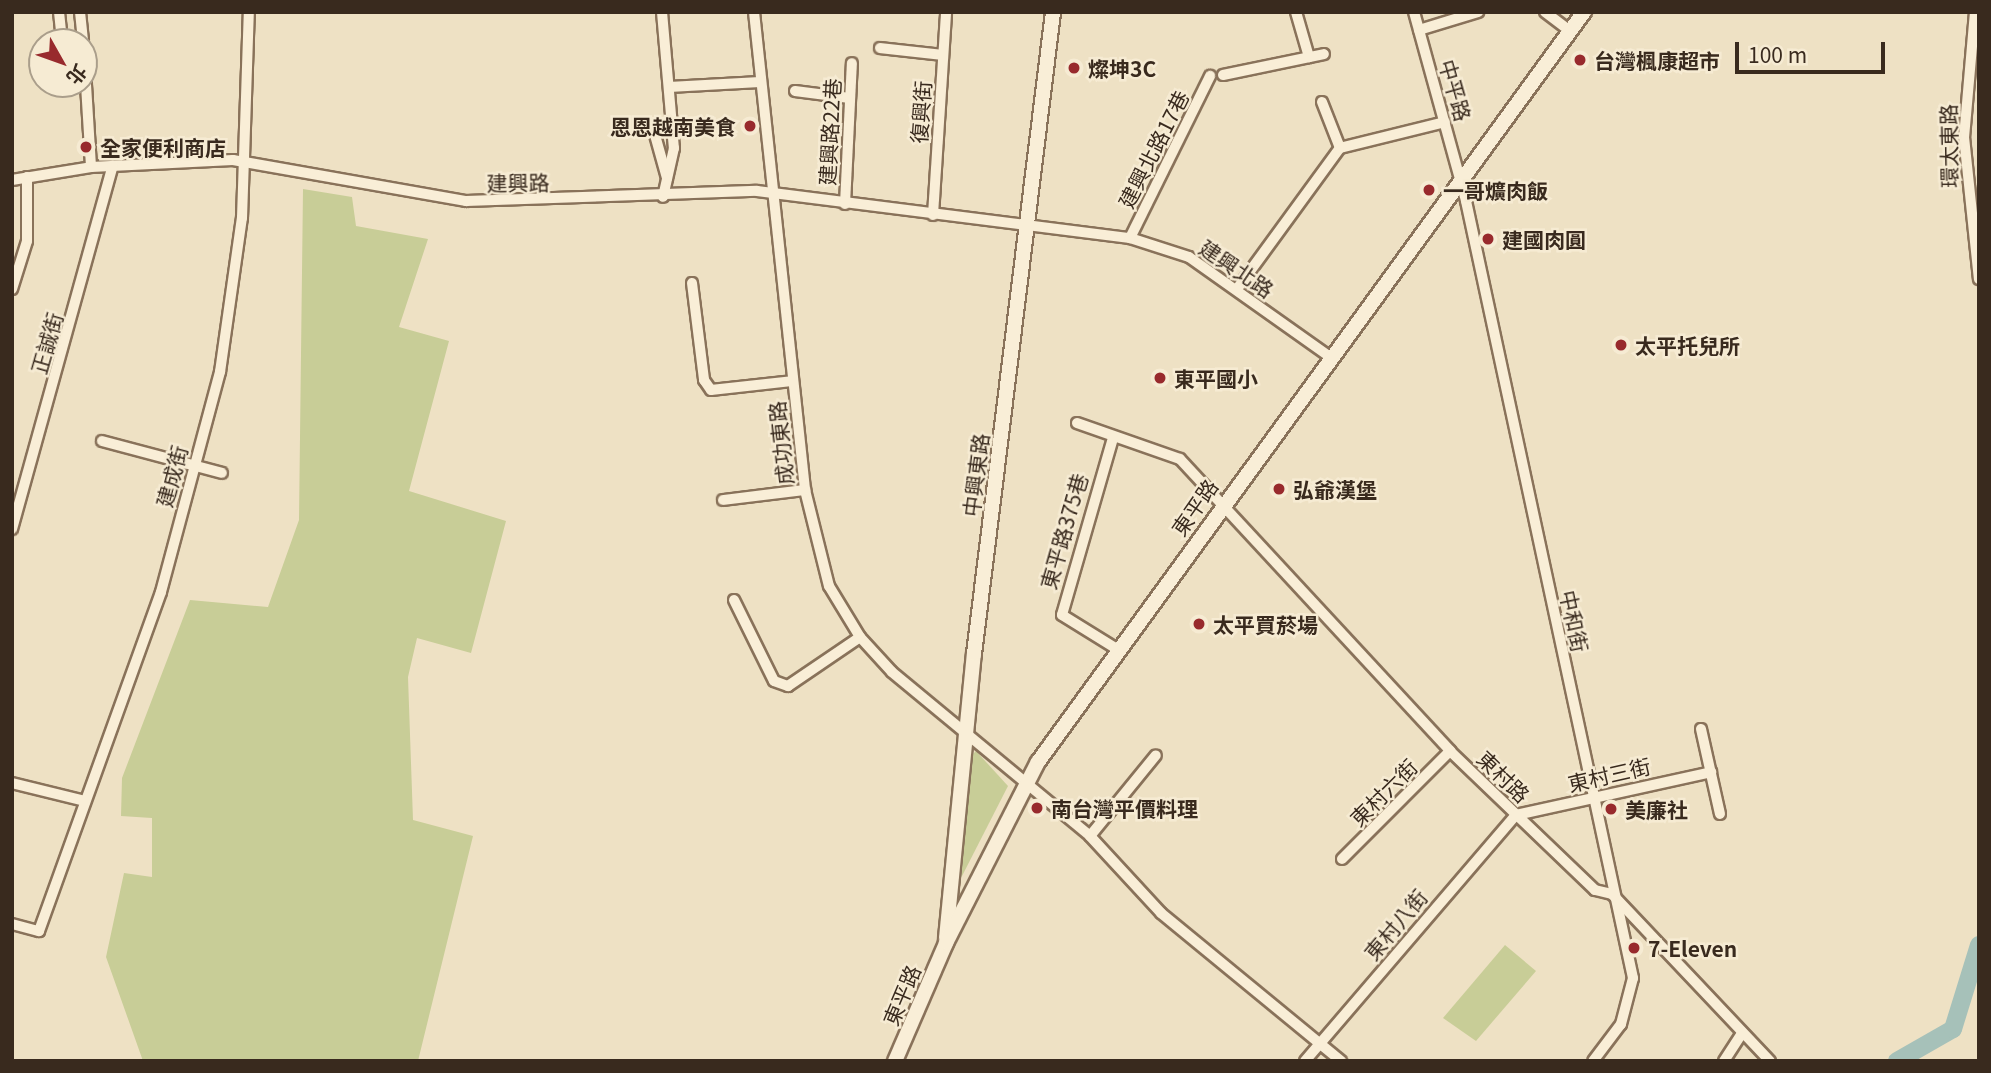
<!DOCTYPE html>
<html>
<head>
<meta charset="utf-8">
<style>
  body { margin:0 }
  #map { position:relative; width:1991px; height:1073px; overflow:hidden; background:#eee1c4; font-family:Georgia,"Noto Sans TC",serif }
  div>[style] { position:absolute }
  .green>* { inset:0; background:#c8cd97 }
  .river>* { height:18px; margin:-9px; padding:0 9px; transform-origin:9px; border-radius:9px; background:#a6c1b9 }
  .roads { filter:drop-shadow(2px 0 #89725a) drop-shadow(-2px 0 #89725a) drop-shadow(0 2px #89725a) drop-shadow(0 -2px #89725a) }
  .street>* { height:10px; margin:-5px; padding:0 5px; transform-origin:5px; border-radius:5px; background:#f9eed7 }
  .secondary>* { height:14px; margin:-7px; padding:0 7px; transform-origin:7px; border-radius:7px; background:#f9eed7 }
  .dots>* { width:19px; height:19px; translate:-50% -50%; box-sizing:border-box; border:4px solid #f6ebd3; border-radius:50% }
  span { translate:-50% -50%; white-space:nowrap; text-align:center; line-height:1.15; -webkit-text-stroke:5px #f6ebd3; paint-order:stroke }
  .poi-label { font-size:21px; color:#392a1e; font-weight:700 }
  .left { translate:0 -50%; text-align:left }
  .right { translate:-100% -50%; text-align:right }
  .street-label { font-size:21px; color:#392a1e }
  .frame { position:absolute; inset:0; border:14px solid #392a1e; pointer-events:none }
  .north { position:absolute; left:28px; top:28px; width:70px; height:70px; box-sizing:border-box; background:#f6ebd3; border:2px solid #aa9e8b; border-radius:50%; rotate:130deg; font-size:19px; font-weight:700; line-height:28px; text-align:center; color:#392a1e }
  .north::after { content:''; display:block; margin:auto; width:24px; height:32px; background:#982a2d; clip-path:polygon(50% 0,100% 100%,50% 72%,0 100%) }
  .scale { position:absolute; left:1735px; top:42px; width:150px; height:32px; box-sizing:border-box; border:4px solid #392a1e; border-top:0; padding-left:9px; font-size:21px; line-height:24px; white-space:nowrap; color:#392a1e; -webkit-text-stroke:5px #f6ebd3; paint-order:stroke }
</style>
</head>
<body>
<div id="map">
  <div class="green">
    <div style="clip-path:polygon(303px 189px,352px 197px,356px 226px,428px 239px,399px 327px,449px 341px,409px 491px,506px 521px,471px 653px,417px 638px,408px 677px,413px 820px,473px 836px,418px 1061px,143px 1061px,106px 957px,124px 873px,152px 877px,152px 818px,121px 816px,122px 778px,190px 600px,268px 607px,299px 520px)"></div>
    <div style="clip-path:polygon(976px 751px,1008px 786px,961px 878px,972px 755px)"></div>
    <div style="clip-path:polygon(1505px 945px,1536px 971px,1476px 1041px,1443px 1018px)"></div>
  </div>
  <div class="river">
    <div style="left:1897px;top:1061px;width:64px;rotate:-29.7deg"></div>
    <div style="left:1953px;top:1029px;width:88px;rotate:-72.8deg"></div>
  </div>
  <div class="roads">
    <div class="street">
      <div style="left:59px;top:12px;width:20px;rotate:84deg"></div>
      <div style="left:80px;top:12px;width:30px;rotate:84deg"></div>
      <div style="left:662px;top:12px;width:137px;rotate:85deg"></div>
      <div style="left:674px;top:148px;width:50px;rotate:102.7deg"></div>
      <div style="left:754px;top:12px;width:481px;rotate:83.9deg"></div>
      <div style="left:805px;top:490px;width:99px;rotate:76deg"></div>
      <div style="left:829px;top:586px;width:60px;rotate:58.7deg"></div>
      <div style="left:860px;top:637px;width:47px;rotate:47.6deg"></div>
      <div style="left:892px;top:672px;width:257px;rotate:39.6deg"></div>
      <div style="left:1090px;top:836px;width:105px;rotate:47.3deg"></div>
      <div style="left:1161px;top:913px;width:233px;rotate:39.4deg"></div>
      <div style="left:1296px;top:12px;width:47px;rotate:73.9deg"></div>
      <div style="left:1414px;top:12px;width:196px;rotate:74.6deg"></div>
      <div style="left:1466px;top:201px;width:795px;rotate:77.87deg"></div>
      <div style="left:1633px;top:978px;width:48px;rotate:104.6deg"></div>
      <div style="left:1621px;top:1024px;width:46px;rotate:127.1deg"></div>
      <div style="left:1545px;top:12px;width:31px;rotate:37deg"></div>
      <div style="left:1975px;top:12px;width:125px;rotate:95deg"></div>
      <div style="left:1964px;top:137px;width:143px;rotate:84deg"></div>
      <div style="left:1419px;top:30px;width:62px;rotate:-17deg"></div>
      <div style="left:880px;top:48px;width:63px;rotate:6.3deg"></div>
      <div style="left:84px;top:52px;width:115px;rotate:86.5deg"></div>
      <div style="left:1223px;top:75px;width:103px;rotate:-11.7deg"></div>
      <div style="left:669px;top:87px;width:91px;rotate:-3.1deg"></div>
      <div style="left:795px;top:91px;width:55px;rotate:7.3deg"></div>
      <div style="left:1322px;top:102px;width:49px;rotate:68.6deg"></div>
      <div style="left:655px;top:135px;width:45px;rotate:74.4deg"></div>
      <div style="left:12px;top:180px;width:80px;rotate:-9.3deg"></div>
      <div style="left:91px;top:167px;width:142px;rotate:-2.8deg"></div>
      <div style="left:233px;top:160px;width:237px;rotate:10deg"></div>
      <div style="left:466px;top:201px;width:291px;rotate:-2deg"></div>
      <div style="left:757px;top:191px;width:376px;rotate:7.2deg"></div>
      <div style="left:1130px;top:238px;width:62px;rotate:17.9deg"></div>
      <div style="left:1189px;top:257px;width:173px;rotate:35.3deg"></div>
      <div style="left:845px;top:204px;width:141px;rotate:-87.2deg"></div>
      <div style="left:933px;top:215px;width:203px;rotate:-86.3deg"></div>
      <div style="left:1130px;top:238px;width:181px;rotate:-63.7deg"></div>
      <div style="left:692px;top:283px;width:98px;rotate:82.9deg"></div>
      <div style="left:704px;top:380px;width:12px;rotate:55deg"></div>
      <div style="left:711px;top:390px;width:81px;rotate:-6.3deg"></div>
      <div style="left:12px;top:289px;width:50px;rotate:-72.6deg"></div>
      <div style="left:27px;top:241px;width:64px;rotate:-90deg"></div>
      <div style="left:1237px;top:289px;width:175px;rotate:-53.9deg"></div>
      <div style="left:1340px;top:148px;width:108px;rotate:-13.9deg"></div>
      <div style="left:1077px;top:423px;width:109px;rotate:19.3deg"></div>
      <div style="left:1180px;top:459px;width:398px;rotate:47.2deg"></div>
      <div style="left:1450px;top:751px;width:201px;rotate:43.8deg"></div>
      <div style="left:1595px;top:890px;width:17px;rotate:13deg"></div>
      <div style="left:1612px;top:894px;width:230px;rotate:46.6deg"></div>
      <div style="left:1113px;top:438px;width:184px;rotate:106.1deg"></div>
      <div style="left:1062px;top:615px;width:65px;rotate:31.7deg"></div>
      <div style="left:102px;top:441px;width:124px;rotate:14.9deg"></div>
      <div style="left:723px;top:500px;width:83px;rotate:-7deg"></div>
      <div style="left:12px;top:529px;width:377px;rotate:-74.5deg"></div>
      <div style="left:734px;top:600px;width:90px;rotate:63.7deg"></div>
      <div style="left:774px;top:681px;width:15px;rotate:20deg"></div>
      <div style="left:788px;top:686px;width:87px;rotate:-34.2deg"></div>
      <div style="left:1701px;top:729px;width:87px;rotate:77.4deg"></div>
      <div style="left:12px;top:783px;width:75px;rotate:13.9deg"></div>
      <div style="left:1090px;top:836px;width:104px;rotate:-50.8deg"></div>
      <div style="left:1342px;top:859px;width:153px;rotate:-45deg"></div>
      <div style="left:12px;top:924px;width:28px;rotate:15deg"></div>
      <div style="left:39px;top:931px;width:360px;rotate:-70.2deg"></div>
      <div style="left:161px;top:592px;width:228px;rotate:-75deg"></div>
      <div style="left:220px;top:372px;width:156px;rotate:-81.9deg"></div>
      <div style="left:242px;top:218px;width:206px;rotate:-88.1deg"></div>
      <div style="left:1305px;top:1061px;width:324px;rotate:-49.4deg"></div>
      <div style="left:1516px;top:815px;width:200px;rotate:-12.4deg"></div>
      <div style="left:1724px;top:1061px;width:33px;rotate:-57deg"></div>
    </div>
    <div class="secondary">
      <div style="left:946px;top:938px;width:285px;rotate:-84.4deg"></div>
      <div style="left:974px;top:654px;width:647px;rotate:-82.98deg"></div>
      <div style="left:895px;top:1061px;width:129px;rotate:-66.6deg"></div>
      <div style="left:946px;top:943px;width:203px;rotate:-63.1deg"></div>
      <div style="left:1038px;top:762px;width:928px;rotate:-53.95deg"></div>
    </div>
  </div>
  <div class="dots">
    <div style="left:1580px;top:60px;background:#982a2d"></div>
    <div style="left:1074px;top:68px;background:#982a2d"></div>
    <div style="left:750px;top:126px;background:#982a2d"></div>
    <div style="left:86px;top:147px;background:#982a2d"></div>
    <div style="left:1429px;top:190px;background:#982a2d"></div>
    <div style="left:1488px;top:239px;background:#982a2d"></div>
    <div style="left:1621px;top:345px;background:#982a2d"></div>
    <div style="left:1160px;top:378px;background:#982a2d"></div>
    <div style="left:1279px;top:489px;background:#982a2d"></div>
    <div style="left:1199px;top:624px;background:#982a2d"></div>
    <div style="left:1037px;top:808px;background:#982a2d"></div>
    <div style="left:1611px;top:809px;background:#982a2d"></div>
    <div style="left:1634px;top:948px;background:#982a2d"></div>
  </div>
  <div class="poi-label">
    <span class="left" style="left:1594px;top:60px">台灣楓康超市</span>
    <span class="left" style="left:1088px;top:68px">燦坤3C</span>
    <span class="right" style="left:736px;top:126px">恩恩越南美食</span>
    <span class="left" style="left:100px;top:147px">全家便利商店</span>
    <span class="left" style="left:1443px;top:190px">一哥爌肉飯</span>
    <span class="left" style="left:1502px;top:239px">建國肉圓</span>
    <span class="left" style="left:1635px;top:345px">太平托兒所</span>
    <span class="left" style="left:1174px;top:378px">東平國小</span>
    <span class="left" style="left:1293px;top:489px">弘爺漢堡</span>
    <span class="left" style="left:1213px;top:624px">太平買菸場</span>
    <span class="left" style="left:1051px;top:808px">南台灣平價料理</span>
    <span class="left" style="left:1625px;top:809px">美廉社</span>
    <span class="left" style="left:1648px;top:948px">7-Eleven</span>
  </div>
  <div class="street-label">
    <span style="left:1456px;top:90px;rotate:74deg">中平路</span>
    <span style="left:920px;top:112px;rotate:-86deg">復興街</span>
    <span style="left:829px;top:132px;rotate:-87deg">建興路22巷</span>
    <span style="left:1948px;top:146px;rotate:-91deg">環太東路</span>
    <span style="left:1153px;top:149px;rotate:-63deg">建興北路17巷</span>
    <span style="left:518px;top:182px;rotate:-1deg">建興路</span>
    <span style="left:1237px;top:268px;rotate:34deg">建興北路</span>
    <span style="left:46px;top:343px;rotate:-74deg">正誠街</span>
    <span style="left:780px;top:443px;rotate:-96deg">成功東路</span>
    <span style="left:975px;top:475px;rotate:-83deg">中興東路</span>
    <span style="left:171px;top:476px;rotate:-75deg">建成街</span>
    <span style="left:1194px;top:507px;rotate:-55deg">東平路</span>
    <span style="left:1063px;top:531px;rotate:-74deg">東平路375巷</span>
    <span style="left:1575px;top:621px;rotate:78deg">中和街</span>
    <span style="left:1609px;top:774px;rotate:-13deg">東村三街</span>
    <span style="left:1504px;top:776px;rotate:44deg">東村路</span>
    <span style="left:1383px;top:792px;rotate:-45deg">東村六街</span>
    <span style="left:1395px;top:924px;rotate:-50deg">東村八街</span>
    <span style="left:901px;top:995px;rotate:-67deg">東平路</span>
  </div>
  <div class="frame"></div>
  <div class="north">北</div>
  <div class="scale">100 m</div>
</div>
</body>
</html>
